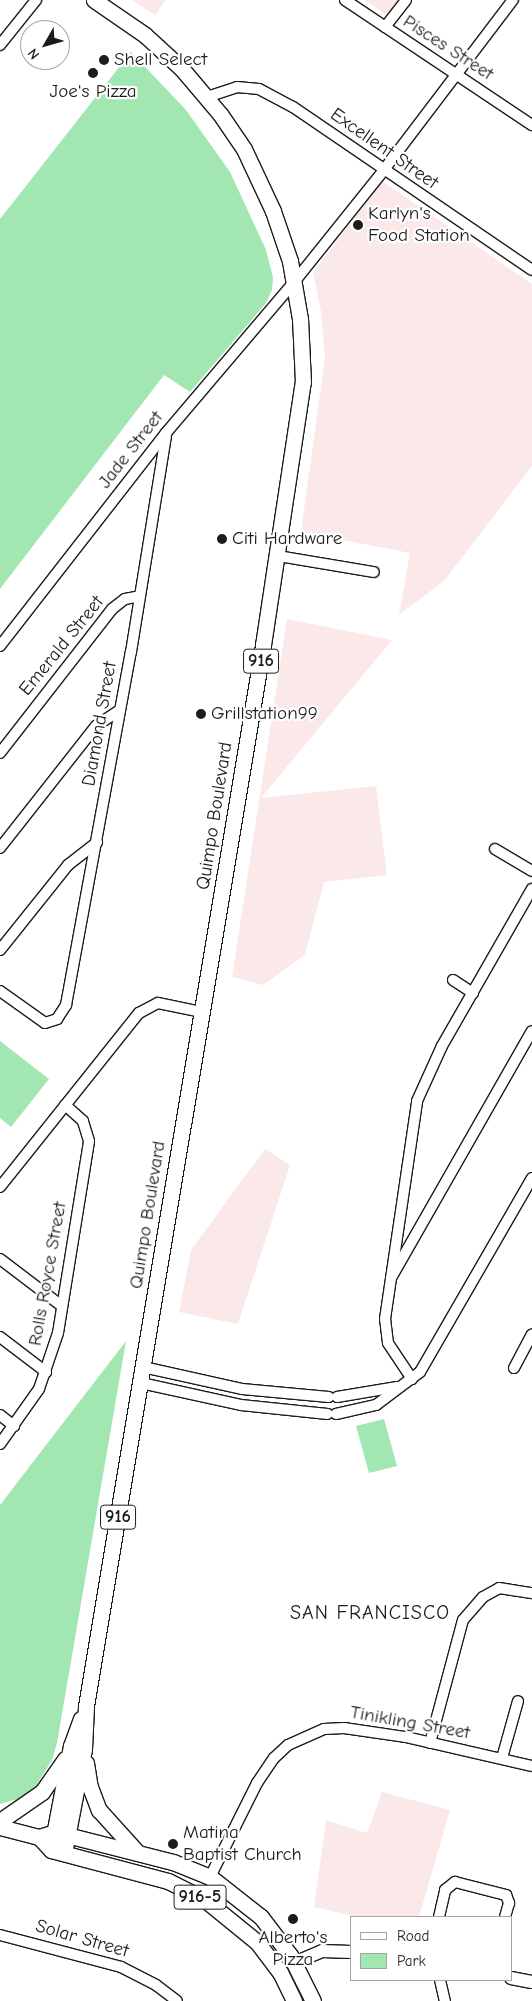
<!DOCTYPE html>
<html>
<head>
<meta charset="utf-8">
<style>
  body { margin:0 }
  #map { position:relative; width:532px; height:2001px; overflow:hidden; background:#fff; font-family:"Comic Neue",sans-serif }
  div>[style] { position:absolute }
  .built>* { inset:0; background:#fbe9e9 }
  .green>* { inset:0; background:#a2e7b2 }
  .roads { filter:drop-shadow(1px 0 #1c1c1c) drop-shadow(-1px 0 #1c1c1c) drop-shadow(0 1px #1c1c1c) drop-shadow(0 -1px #1c1c1c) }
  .minor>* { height:10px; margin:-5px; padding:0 5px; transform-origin:5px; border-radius:5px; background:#fff }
  .tertiary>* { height:12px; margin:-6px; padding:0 6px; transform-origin:6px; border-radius:6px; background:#fff }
  .primary>* { height:15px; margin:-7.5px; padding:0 7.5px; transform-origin:7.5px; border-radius:7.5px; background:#fff }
  .dots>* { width:14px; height:14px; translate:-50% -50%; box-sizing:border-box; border:2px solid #fff; border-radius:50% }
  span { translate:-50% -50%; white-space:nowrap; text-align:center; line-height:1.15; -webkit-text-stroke:4.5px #fff; paint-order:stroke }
  .shield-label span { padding:1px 4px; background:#fff; border:1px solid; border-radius:4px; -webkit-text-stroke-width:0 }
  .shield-label { font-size:18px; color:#1c1c1c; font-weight:700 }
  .street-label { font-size:19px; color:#1c1c1c }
  .poi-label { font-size:19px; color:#1c1c1c }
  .left { translate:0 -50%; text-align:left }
  .neighbourhood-label { font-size:20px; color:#1c1c1c; letter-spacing:1px }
  .legend { position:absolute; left:350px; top:1916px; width:162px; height:65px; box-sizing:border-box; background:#fff; border:1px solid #a4a4a4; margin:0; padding:6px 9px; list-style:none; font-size:15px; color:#1c1c1c }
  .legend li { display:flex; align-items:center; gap:10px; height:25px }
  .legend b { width:25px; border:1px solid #a4a4a4 }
  .north { position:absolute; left:20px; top:20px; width:50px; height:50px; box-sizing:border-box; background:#fff; border:1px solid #a4a4a4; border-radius:50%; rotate:232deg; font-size:14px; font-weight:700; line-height:20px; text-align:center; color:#1c1c1c }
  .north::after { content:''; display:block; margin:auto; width:18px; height:22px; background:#1c1c1c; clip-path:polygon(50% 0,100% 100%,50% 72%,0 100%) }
</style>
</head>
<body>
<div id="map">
  <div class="built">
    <div style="clip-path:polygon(132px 0,166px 0,155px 15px)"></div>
    <div style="clip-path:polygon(365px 0,399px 0,388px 16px)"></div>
    <div style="clip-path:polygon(382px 181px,532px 284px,532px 466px,444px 581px,399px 615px,410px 553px,301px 532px,325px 358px,321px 312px,313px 273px)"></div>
    <div style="clip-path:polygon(287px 619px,392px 640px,261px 798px,376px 786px,387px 875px,324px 882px,305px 955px,263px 985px,232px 977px)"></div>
    <div style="clip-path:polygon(265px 1149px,290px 1165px,238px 1324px,179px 1312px,191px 1250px)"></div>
    <div style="clip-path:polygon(382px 1792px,450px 1810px,419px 1917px,357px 1917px,314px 1907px,326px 1820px,367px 1833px)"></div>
  </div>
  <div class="green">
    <div style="clip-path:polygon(131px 52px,186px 110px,230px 172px,266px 250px,273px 277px,272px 290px,266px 303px,190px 392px,164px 375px,0 589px,0 219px)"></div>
    <div style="clip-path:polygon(0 1041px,49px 1079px,11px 1127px,0 1118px)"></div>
    <div style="clip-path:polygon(126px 1341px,57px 1743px,52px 1760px,34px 1789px,21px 1798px,0 1804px,0 1505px)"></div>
    <div style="clip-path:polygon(384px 1419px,397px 1466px,369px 1473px,356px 1426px)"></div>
  </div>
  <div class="roads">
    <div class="minor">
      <div style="left:345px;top:0;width:225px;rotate:33.8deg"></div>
      <div style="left:385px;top:27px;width:34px;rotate:-52deg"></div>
      <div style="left:0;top:45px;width:58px;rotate:-51.3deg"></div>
      <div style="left:207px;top:97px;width:32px;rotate:-18deg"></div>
      <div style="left:237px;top:87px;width:22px;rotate:5deg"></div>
      <div style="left:259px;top:89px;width:38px;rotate:28deg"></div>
      <div style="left:293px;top:107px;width:289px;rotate:34.3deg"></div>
      <div style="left:278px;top:556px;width:97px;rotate:9.5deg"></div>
      <div style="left:0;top:646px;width:270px;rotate:-52.1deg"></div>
      <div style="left:166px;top:433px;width:199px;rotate:-49.7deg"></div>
      <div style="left:295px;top:281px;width:141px;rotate:-51.3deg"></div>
      <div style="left:383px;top:171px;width:215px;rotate:-52.8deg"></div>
      <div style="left:0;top:753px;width:182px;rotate:-52.1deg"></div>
      <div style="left:112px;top:609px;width:16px;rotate:-38deg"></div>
      <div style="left:125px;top:599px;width:15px;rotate:-11deg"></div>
      <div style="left:0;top:848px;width:155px;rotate:-51.8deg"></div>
      <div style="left:96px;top:726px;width:29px;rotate:-34deg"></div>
      <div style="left:495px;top:849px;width:43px;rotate:30.7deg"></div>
      <div style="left:0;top:950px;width:109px;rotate:-51.3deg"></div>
      <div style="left:68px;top:865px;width:37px;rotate:-38deg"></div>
      <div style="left:453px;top:980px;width:24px;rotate:33deg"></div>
      <div style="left:0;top:991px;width:55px;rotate:35.4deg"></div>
      <div style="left:45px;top:1023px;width:13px;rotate:-18deg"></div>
      <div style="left:57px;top:1019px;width:17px;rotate:-57deg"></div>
      <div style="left:66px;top:1005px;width:359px;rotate:-79.6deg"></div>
      <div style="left:131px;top:652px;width:219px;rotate:-80.8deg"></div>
      <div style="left:0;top:1187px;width:223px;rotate:-51.4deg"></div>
      <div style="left:139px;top:1013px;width:21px;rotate:-28deg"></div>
      <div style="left:158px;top:1003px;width:45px;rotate:11.6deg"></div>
      <div style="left:0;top:1259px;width:78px;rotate:37.2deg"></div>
      <div style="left:391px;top:1278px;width:284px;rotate:-60.3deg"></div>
      <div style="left:0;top:1337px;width:58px;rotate:37.3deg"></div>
      <div style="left:143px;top:1367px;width:101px;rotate:12.5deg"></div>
      <div style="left:242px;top:1389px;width:87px;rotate:5.3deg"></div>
      <div style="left:514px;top:1368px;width:38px;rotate:-62deg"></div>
      <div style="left:412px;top:1379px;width:43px;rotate:-123.7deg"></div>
      <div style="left:388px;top:1343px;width:24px;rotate:-97deg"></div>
      <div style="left:385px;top:1319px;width:220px;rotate:-81.6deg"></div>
      <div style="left:417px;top:1101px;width:60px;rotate:-65.6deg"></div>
      <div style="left:442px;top:1046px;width:181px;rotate:-60.2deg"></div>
      <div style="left:141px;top:1383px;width:102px;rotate:12.4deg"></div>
      <div style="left:241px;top:1405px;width:87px;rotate:5.9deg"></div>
      <div style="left:337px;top:1397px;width:61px;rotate:-9.5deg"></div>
      <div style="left:336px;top:1414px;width:41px;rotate:-12.7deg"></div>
      <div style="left:376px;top:1405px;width:55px;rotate:-36.9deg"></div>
      <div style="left:420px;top:1372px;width:224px;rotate:-60deg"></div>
      <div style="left:0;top:1415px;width:18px;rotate:38deg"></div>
      <div style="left:0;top:1444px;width:67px;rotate:-54.7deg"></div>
      <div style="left:39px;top:1389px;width:59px;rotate:-71.3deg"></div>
      <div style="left:58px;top:1333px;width:194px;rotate:-80.8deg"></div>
      <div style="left:89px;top:1141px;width:21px;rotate:-107deg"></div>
      <div style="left:83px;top:1121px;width:24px;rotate:-138deg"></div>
      <div style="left:430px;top:1743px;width:127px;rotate:-75deg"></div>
      <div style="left:463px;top:1620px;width:30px;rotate:-49deg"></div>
      <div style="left:483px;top:1597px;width:18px;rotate:-29deg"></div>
      <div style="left:499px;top:1588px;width:33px;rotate:9deg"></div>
      <div style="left:502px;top:1758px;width:59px;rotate:-74.3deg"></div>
      <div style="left:210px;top:1877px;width:105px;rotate:-63.4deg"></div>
      <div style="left:257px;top:1783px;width:30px;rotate:-56deg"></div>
      <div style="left:274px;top:1758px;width:19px;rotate:-43deg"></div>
      <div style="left:288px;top:1745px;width:39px;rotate:-24deg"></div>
      <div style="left:324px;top:1729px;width:20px;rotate:-3deg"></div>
      <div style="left:344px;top:1728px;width:63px;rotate:8.3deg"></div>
      <div style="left:406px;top:1737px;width:129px;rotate:13deg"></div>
      <div style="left:439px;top:1917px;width:28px;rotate:-77deg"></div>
      <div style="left:445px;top:1890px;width:13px;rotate:-39deg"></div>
      <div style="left:455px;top:1882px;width:53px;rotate:14.3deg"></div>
      <div style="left:506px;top:1895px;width:9px;rotate:69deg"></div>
      <div style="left:509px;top:1903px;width:15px;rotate:106deg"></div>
      <div style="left:0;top:1935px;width:125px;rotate:14.8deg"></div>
      <div style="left:121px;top:1967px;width:39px;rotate:27deg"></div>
      <div style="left:156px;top:1985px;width:26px;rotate:37deg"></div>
      <div style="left:440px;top:1980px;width:22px;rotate:77deg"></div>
    </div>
    <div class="tertiary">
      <div style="left:294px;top:1963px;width:30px;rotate:-23deg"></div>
      <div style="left:322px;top:1951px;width:29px;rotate:2deg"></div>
      <div style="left:511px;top:1978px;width:21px;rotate:11deg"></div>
    </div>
    <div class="primary">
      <div style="left:86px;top:1763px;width:24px;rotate:81deg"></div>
      <div style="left:90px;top:1787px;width:25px;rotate:69deg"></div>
      <div style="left:99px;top:1810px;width:55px;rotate:47.9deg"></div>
      <div style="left:0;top:1821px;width:51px;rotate:-34.6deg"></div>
      <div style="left:42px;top:1792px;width:40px;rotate:-55.1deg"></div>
      <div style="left:0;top:1827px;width:40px;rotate:14.4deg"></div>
      <div style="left:39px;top:1837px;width:17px;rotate:-17deg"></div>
      <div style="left:55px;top:1832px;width:122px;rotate:14.3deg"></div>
      <div style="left:173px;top:1862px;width:40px;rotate:22deg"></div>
      <div style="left:210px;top:1877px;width:65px;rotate:38.1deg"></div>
      <div style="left:261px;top:1917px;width:48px;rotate:52.7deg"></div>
      <div style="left:290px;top:1955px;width:51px;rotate:63.4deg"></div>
      <div style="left:39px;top:1837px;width:18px;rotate:47deg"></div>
      <div style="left:51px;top:1850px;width:121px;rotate:14.8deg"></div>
      <div style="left:168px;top:1881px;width:40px;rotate:26.6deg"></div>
      <div style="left:204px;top:1899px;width:68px;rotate:39.1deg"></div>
      <div style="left:257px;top:1942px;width:38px;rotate:53deg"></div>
      <div style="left:280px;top:1972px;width:32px;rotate:64deg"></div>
      <div style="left:53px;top:1840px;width:96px;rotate:-79.2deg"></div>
      <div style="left:71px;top:1746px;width:29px;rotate:-70deg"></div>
      <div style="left:64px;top:1853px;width:106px;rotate:-79.1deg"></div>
      <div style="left:84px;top:1749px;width:43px;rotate:-87.3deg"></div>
      <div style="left:86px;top:1706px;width:1076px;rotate:-80.53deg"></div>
      <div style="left:263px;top:645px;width:266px;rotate:-81.4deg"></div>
      <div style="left:303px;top:382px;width:63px;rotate:-92.7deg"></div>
      <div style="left:300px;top:319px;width:59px;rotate:-99.8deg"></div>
      <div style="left:290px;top:261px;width:53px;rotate:-108.8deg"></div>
      <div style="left:273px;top:211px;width:68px;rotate:-115.1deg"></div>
      <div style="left:244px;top:149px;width:42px;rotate:-124.4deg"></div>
      <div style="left:220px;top:114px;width:59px;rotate:-130.2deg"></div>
      <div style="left:182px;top:69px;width:50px;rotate:-137.4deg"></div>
      <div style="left:145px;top:35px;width:62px;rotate:-145.5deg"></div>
    </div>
  </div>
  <div class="dots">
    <div style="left:104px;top:60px;background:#1c1c1c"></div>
    <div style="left:93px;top:73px;background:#1c1c1c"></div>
    <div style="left:358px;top:225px;background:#1c1c1c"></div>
    <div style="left:222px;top:539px;background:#1c1c1c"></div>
    <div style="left:201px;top:714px;background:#1c1c1c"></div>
    <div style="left:173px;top:1844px;background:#1c1c1c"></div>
    <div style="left:293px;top:1919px;background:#1c1c1c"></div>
  </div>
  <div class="shield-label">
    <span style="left:261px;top:661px">916</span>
    <span style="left:118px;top:1517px">916</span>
    <span style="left:200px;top:1897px">916-5</span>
  </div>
  <div class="street-label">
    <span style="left:448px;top:48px;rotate:33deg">Pisces Street</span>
    <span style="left:384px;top:149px;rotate:35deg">Excellent Street</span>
    <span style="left:131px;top:450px;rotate:-52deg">Jade Street</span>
    <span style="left:62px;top:646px;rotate:-51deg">Emerald Street</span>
    <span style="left:100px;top:724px;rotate:-80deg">Diamond Street</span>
    <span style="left:215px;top:816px;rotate:-81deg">Quimpo Boulevard</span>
    <span style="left:148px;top:1215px;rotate:-81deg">Quimpo Boulevard</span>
    <span style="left:48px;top:1274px;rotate:-80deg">Rolls Royce Street</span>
    <span style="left:410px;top:1723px;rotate:10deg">Tinikling Street</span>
    <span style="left:82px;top:1939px;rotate:16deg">Solar Street</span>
  </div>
  <div class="poi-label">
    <span class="left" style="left:114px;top:60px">Shell Select</span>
    <span style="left:93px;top:92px">Joe's Pizza</span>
    <span class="left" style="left:368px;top:225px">Karlyn's<br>Food Station</span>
    <span class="left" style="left:232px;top:539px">Citi Hardware</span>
    <span class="left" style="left:211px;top:714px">Grillstation99</span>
    <span class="left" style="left:183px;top:1844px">Matina<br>Baptist Church</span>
    <span style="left:293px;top:1949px">Alberto's<br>Pizza</span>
  </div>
  <div class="neighbourhood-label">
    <span style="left:370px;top:1612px">SAN FRANCISCO</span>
  </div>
  <ul class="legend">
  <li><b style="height:6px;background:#fff"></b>Road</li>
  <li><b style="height:14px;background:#a2e7b2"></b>Park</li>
  </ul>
  <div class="north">N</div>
</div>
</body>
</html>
